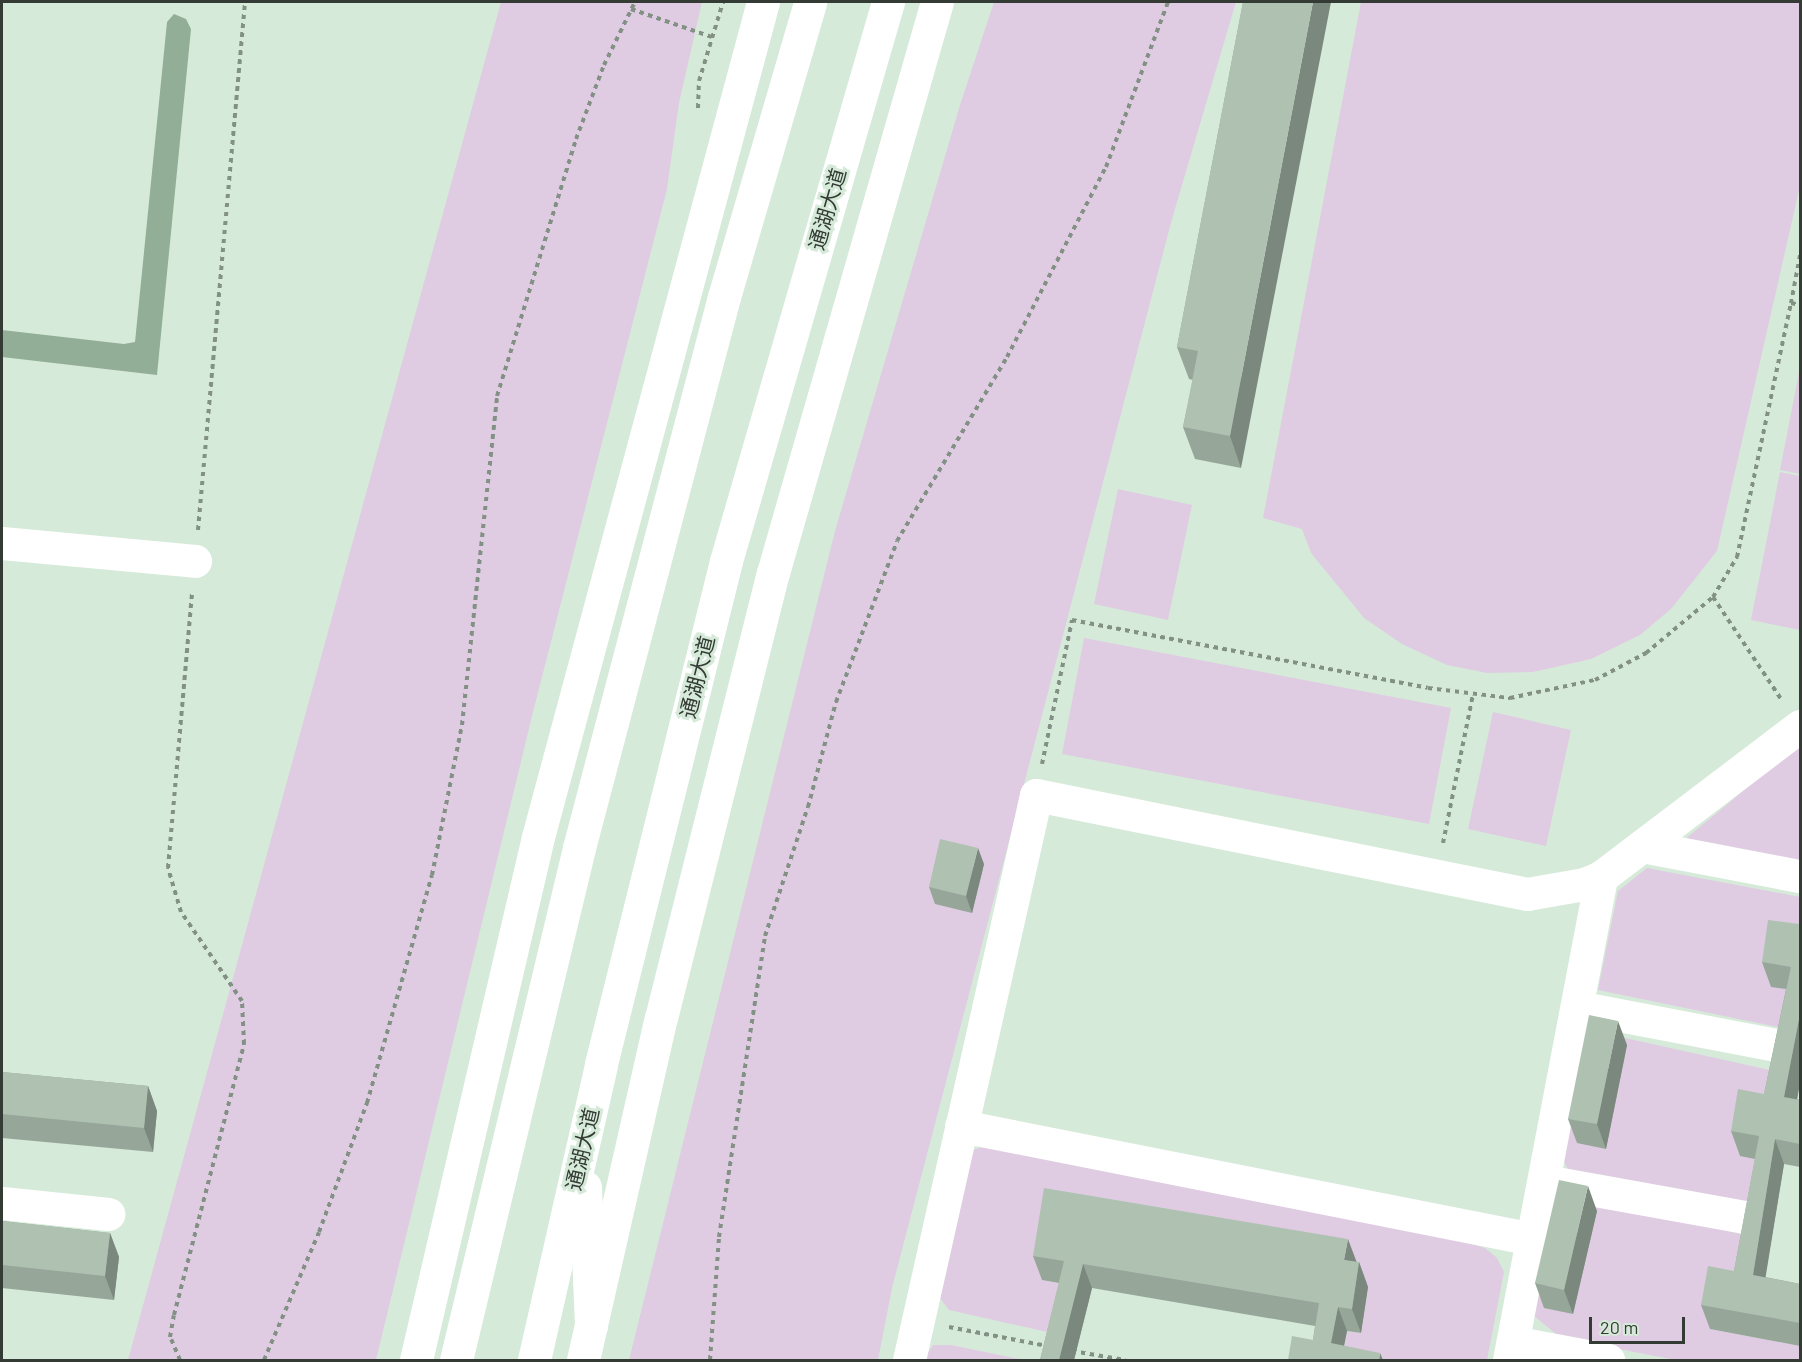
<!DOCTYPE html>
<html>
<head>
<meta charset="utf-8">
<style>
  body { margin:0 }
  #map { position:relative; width:1802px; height:1362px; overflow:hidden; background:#d6ead9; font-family:Barlow,"Noto Sans SC",sans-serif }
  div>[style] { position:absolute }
  .green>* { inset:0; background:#dfcce2 }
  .water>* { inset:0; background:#92ae97 }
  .path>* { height:4px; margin-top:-2px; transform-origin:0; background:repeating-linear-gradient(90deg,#839185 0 4.5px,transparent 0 9px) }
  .minor>* { height:33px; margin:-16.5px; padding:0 16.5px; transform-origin:16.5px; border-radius:16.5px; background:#fff }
  .major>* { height:33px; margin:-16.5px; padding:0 16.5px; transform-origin:16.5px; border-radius:16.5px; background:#fff }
  .wall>* { inset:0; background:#96a799 }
  .shaded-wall>* { inset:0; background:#7a887d }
  .building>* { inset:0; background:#afc2b2 }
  span { translate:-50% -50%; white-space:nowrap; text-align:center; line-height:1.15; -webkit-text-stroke:6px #d6ead9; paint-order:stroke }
  .street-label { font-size:21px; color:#333b34 }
  .frame { position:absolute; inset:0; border:3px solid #333b34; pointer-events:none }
  .scale { position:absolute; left:1589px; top:1317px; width:96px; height:27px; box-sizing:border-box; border:3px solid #333b34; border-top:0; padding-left:8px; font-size:18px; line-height:21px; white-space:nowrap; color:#333b34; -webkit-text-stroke:4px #d6ead9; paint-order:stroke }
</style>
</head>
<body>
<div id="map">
  <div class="green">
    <div style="clip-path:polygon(501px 2px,702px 2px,679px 103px,667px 189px,533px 712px,376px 1360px,128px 1360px)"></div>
    <div style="clip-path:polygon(994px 2px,1236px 2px,1172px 219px,892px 1288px,878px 1360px,629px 1360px,835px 531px,960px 105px)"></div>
    <div style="clip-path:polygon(1361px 2px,1800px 2px,1800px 186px,1717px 551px,1671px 609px,1640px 635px,1591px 659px,1533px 672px,1487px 673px,1447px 665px,1402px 644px,1364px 618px,1311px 553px,1302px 529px,1263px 518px)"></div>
    <div style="clip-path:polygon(1800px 367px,1800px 474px,1780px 470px)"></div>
    <div style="clip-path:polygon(1780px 472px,1800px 476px,1800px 630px,1751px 620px)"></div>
    <div style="clip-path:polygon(1118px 489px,1192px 505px,1168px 620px,1094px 604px)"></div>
    <div style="clip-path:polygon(1084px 638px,1451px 708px,1429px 824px,1062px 754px)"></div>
    <div style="clip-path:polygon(1493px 712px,1571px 730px,1546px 846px,1468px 829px)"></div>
    <div style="clip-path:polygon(1800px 741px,1800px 861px,1679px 844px,1729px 803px)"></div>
    <div style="clip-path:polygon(1647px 868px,1800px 897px,1800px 991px,1792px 1030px,1598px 990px,1618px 891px)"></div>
    <div style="clip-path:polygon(1598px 1032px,1783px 1073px,1760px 1206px,1568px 1170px,1562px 1157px,1587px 1035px)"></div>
    <div style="clip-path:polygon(984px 1146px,1464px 1241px,1485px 1248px,1497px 1258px,1504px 1272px,1487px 1360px,1341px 1360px,1347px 1331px,1361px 1333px,1368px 1287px,1042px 1280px,1073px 1286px,1061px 1335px,949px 1310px,939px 1297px,973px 1150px)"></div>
    <div style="clip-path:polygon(1556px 1207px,1623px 1207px,1754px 1237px,1710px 1329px,1800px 1346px,1800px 1360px,1676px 1360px,1561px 1338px,1534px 1316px)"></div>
    <div style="clip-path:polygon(933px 1345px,951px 1345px,1024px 1360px,923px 1360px)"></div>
  </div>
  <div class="water">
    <div style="clip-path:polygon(174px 14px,186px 19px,191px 29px,157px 375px,2px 357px,2px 330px,124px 344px,135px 342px,167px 22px)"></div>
  </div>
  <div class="path">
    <div style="left:631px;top:9px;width:86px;rotate:19.1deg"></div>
    <div style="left:698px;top:108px;width:27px;rotate:-88deg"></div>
    <div style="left:699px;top:81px;width:83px;rotate:-73.1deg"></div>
    <div style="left:1800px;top:255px;width:49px;rotate:100.6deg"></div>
    <div style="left:1791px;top:303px;width:9px;rotate:13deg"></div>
    <div style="left:198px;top:530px;width:530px;rotate:-84.91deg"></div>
    <div style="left:1713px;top:597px;width:123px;rotate:56.3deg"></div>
    <div style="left:1042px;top:764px;width:147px;rotate:-78.2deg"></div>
    <div style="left:1072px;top:620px;width:362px;rotate:10.8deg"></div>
    <div style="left:1428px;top:688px;width:83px;rotate:7deg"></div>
    <div style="left:1510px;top:698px;width:87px;rotate:-12deg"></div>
    <div style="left:1595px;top:680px;width:58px;rotate:-27.9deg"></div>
    <div style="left:1646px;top:653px;width:87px;rotate:-39.9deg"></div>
    <div style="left:1713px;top:597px;width:47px;rotate:-59deg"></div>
    <div style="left:1737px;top:557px;width:260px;rotate:-78deg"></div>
    <div style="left:1443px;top:843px;width:152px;rotate:-78.6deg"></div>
    <div style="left:949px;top:1327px;width:100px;rotate:11deg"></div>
    <div style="left:1072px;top:1351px;width:54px;rotate:9.6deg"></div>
    <div style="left:180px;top:1360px;width:25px;rotate:-113deg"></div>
    <div style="left:170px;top:1337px;width:22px;rotate:-80deg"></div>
    <div style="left:174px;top:1315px;width:280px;rotate:-75.5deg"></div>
    <div style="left:244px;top:1044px;width:43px;rotate:-92.7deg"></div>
    <div style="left:242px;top:1001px;width:108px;rotate:-124.4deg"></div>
    <div style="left:181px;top:912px;width:46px;rotate:-106.5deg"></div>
    <div style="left:168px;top:868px;width:275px;rotate:-85deg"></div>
    <div style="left:264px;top:1360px;width:139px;rotate:-66.7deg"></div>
    <div style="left:319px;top:1232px;width:138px;rotate:-69.6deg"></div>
    <div style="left:367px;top:1103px;width:237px;rotate:-74.1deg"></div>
    <div style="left:432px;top:875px;width:153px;rotate:-78.7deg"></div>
    <div style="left:462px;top:725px;width:331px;rotate:-83.9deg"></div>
    <div style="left:497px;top:396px;width:269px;rotate:-72.9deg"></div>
    <div style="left:576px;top:139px;width:79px;rotate:-69.3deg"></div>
    <div style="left:604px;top:65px;width:70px;rotate:-63.8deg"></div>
    <div style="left:710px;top:1360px;width:123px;rotate:-85.8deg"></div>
    <div style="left:719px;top:1237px;width:304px;rotate:-81.3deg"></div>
    <div style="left:765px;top:936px;width:136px;rotate:-71.6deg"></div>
    <div style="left:808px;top:807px;width:109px;rotate:-75.1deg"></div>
    <div style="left:836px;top:702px;width:172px;rotate:-69.2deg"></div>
    <div style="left:897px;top:541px;width:214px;rotate:-59.1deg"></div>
    <div style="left:1007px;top:357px;width:214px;rotate:-62.5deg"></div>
    <div style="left:1106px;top:167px;width:176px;rotate:-69.4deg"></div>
  </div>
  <div class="minor">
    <div style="left:2px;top:543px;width:194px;rotate:5.3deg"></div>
    <div style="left:1642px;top:846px;width:161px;rotate:10.8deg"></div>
    <div style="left:1577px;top:1007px;width:208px;rotate:10.8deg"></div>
    <div style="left:961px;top:1126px;width:582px;rotate:11.19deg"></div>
    <div style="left:1545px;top:1181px;width:203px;rotate:10.2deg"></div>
    <div style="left:2px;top:1203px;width:107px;rotate:5.9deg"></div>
    <div style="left:1513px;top:1342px;width:97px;rotate:10.7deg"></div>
    <div style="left:416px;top:1360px;width:537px;rotate:-76.87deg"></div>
    <div style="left:538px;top:837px;width:865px;rotate:-74.92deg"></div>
    <div style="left:583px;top:1360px;width:351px;rotate:-77.2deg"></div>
    <div style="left:661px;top:1018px;width:459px;rotate:-75.9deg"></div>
    <div style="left:773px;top:573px;width:594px;rotate:-73.98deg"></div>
    <div style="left:909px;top:1360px;width:579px;rotate:-77.33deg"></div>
    <div style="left:1036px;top:795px;width:501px;rotate:11.4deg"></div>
    <div style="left:1527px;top:894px;width:58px;rotate:-10deg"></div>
    <div style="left:1584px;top:884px;width:18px;rotate:-22deg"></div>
    <div style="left:1601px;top:877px;width:250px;rotate:-37.2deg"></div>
    <div style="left:1509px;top:1360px;width:492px;rotate:-79.2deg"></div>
  </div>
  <div class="major">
    <div style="left:585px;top:1187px;width:139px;rotate:87.5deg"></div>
    <div style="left:456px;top:1360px;width:527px;rotate:-76.49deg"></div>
    <div style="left:579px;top:848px;width:570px;rotate:-75.26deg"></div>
    <div style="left:724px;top:297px;width:307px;rotate:-73.7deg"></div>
    <div style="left:534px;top:1360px;width:303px;rotate:-77.2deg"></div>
    <div style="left:601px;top:1064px;width:518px;rotate:-76.04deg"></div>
    <div style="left:726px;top:561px;width:582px;rotate:-73.84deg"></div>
  </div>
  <div class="wall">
    <div style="clip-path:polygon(1243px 2px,1241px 468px,1195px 459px,1183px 427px,1193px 380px,1189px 379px,1177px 347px)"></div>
    <div style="clip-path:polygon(984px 864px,972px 913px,935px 904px,929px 887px)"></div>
    <div style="clip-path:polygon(1799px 924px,1800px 1083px,1797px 1099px,1800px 1100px,1800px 1167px,1784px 1164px,1765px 1277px,1800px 1284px,1800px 1346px,1710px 1329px,1701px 1305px,1734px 1271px,1755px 1159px,1740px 1156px,1731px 1131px,1764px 1094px,1786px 989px,1771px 987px,1762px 962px)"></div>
    <div style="clip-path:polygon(1627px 1045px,1606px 1149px,1577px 1143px,1568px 1119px)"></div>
    <div style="clip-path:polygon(2px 1072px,148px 1086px,157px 1111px,153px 1152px,2px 1138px)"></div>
    <div style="clip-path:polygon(1597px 1211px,1573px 1314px,1544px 1308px,1535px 1283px)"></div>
    <div style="clip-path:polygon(2px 1221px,110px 1233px,119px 1257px,114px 1300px,2px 1288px)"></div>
    <div style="clip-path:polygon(1033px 1256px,1359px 1262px,1368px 1287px,1361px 1333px,1347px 1331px,1344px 1346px,1313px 1340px,1315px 1326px,1092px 1288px,1074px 1360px,1040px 1360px,1059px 1283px,1042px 1280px)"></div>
  </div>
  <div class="shaded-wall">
    <div style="clip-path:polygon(1313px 2px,1331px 2px,1241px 468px,1230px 436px)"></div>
    <div style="clip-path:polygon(978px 848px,984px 864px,972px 913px,966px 896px)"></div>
    <div style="clip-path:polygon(1800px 1014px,1800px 1083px,1793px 1121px,1784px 1097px)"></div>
    <div style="clip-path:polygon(1618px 1021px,1627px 1045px,1606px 1149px,1597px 1124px)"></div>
    <div style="clip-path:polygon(148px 1086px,157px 1111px,153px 1152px,144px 1128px)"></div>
    <div style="clip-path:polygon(1775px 1139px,1784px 1164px,1762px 1299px,1753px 1275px)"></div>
    <div style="clip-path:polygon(1588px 1186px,1597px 1211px,1573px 1314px,1564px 1290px)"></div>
    <div style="clip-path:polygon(110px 1233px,119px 1257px,114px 1300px,105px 1276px)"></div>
    <div style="clip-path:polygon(1348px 1239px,1357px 1263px,1344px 1260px)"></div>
    <div style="clip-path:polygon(1359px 1262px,1368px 1287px,1361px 1333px,1352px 1309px)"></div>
    <div style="clip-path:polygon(1083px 1264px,1092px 1288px,1074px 1360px,1059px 1360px)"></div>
    <div style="clip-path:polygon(1338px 1307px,1347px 1331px,1341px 1360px,1331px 1343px)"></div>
    <div style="clip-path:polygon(1380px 1353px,1383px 1360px,1379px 1360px)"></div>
  </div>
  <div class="building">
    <div style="clip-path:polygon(1243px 2px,1313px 2px,1230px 436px,1183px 427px,1198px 351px,1177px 347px)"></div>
    <div style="clip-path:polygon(1800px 783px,1800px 795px,1799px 794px)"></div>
    <div style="clip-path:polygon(940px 839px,978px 848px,966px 896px,929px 887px)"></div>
    <div style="clip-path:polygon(1800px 915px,1800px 1014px,1784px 1097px,1800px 1100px,1800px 1144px,1775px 1139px,1753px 1275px,1800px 1284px,1800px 1323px,1701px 1305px,1708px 1266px,1734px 1271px,1759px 1136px,1731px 1131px,1738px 1089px,1764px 1094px,1791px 967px,1762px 962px,1768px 920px,1799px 924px)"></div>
    <div style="clip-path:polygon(1589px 1015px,1618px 1021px,1597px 1124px,1568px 1119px)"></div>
    <div style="clip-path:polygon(2px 1072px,148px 1086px,144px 1128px,2px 1114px)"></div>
    <div style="clip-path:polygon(1559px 1180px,1588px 1186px,1564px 1290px,1535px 1283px)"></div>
    <div style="clip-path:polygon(1044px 1188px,1348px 1239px,1344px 1260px,1359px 1262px,1352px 1309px,1338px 1307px,1331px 1343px,1380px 1353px,1379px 1360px,1288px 1360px,1292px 1336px,1313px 1340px,1319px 1303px,1083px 1264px,1059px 1360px,1040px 1360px,1064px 1261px,1033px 1256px)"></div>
    <div style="clip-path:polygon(2px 1221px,110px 1233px,105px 1276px,2px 1265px)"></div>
  </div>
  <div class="street-label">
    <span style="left:827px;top:209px;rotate:-74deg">通湖大道</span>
    <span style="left:697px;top:677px;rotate:-76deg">通湖大道</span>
    <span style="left:582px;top:1149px;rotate:-77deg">通湖大道</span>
  </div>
  <div class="frame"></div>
  <div class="scale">20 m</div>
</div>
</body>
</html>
